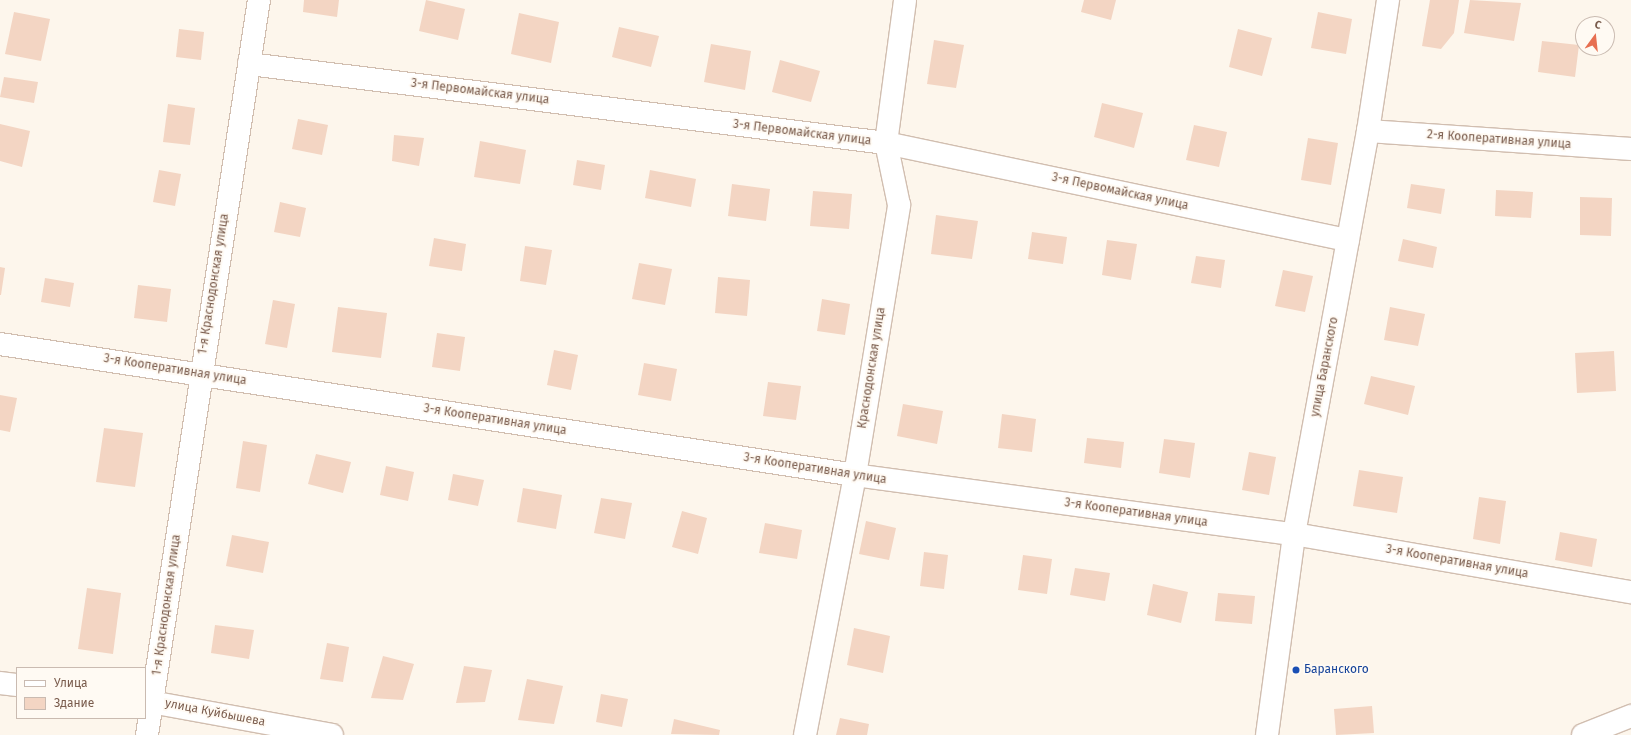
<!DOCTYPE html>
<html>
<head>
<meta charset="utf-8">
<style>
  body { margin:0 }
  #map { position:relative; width:1631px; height:735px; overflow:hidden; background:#fdf6ec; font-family:"Fira Sans",sans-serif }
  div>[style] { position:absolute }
  .building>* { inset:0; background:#f3d5c3 }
  .roads { filter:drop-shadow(1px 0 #d1beb0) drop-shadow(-1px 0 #d1beb0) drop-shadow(0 1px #d1beb0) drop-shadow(0 -1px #d1beb0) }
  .street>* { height:22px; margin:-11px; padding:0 11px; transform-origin:11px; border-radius:11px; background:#fff }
  .dots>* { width:11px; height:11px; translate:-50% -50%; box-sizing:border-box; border:2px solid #fffaf3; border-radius:50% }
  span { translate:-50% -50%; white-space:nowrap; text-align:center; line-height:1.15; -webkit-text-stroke:3.5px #fffaf3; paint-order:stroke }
  .street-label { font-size:12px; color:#7a5c4d }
  .transit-label { font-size:12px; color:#164399 }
  .left { translate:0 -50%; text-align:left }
  .legend { position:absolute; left:16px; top:667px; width:130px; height:52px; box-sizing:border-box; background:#fffaf3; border:1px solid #cabbb1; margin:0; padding:5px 7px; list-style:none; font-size:12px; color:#7a5c4d }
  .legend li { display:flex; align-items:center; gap:8px; height:20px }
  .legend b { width:20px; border:1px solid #cabbb1 }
  .north { position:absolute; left:1575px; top:16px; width:40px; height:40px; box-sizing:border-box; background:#fffaf3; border:1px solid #cabbb1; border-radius:50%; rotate:15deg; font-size:11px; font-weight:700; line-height:16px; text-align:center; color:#7a5c4d }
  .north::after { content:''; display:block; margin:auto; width:14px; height:18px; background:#e76f51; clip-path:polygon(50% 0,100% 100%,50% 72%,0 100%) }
</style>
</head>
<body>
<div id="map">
  <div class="building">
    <div style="clip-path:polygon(304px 0,339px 0,337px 17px,303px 12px)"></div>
    <div style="clip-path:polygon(426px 0,465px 9px,458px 40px,419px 31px)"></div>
    <div style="clip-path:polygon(1084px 0,1116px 0,1111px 20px,1081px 12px)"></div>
    <div style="clip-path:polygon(1430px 0,1459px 0,1454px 33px,1441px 49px,1422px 46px)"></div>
    <div style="clip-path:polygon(1470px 0,1521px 3px,1514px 41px,1464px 33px)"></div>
    <div style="clip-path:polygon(14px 12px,50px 19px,41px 61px,5px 54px)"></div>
    <div style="clip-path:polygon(1318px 12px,1352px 19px,1346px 54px,1311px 48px)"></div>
    <div style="clip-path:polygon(519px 13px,559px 22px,551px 63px,511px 54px)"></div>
    <div style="clip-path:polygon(619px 27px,659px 36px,651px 67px,612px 57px)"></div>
    <div style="clip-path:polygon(179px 29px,204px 32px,201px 60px,176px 57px)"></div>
    <div style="clip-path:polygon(1238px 29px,1272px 38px,1262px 76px,1229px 67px)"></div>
    <div style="clip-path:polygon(934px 40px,964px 45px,956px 88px,927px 84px)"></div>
    <div style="clip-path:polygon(1542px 41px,1579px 45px,1575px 77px,1538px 72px)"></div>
    <div style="clip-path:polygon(711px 44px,751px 51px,745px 90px,704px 82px)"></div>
    <div style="clip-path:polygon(780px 60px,820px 71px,811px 102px,772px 92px)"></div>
    <div style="clip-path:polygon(4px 77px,38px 82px,34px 103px,0 97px)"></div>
    <div style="clip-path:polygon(1102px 103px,1143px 113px,1134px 148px,1094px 137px)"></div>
    <div style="clip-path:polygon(168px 104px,195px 108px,190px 145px,163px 142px)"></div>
    <div style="clip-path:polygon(298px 119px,328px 125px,322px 155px,292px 149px)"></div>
    <div style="clip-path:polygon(0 124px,30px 131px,22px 167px,0 161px)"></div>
    <div style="clip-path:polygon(1194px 125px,1227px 132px,1219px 167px,1186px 160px)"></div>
    <div style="clip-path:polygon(394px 135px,424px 138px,419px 166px,392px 161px)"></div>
    <div style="clip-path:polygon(1308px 138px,1338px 143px,1331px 185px,1301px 180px)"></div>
    <div style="clip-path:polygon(480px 141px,526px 150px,520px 184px,474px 177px)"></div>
    <div style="clip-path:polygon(577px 160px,605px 165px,601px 190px,573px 185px)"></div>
    <div style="clip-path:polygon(159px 170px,181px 174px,175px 206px,153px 202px)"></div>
    <div style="clip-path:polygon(650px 170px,696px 179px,691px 207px,645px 198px)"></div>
    <div style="clip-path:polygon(732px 184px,770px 189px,766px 221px,728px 216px)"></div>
    <div style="clip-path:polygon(1411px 184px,1445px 189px,1441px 214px,1407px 208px)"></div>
    <div style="clip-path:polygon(1496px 190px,1533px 192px,1531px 218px,1495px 216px)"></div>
    <div style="clip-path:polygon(813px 191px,852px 194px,849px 229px,810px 226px)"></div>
    <div style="clip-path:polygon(1580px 197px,1612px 198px,1611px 236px,1580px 235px)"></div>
    <div style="clip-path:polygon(280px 202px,306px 208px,300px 237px,274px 232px)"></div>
    <div style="clip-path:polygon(936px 215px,978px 221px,972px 259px,931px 254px)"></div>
    <div style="clip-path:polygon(1032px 232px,1067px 237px,1063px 264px,1028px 259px)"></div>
    <div style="clip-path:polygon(434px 238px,466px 244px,462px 271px,429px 266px)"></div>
    <div style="clip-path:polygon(1403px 239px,1437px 247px,1433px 268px,1398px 261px)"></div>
    <div style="clip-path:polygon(1107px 240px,1137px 244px,1131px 280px,1102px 275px)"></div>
    <div style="clip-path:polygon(525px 246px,552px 250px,546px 285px,520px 281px)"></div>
    <div style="clip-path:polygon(1196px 256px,1225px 260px,1221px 288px,1191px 283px)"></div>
    <div style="clip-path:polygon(639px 263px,672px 269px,665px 305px,632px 299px)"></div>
    <div style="clip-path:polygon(0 267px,5px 268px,1px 295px,0 295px)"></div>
    <div style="clip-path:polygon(1283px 270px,1313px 276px,1305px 312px,1275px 306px)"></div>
    <div style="clip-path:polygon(718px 277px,750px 280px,747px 316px,715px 313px)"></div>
    <div style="clip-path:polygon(45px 278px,74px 283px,70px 307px,41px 302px)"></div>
    <div style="clip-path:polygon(138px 285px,171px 289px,167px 322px,134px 318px)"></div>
    <div style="clip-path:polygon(822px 299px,850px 304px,845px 335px,817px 331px)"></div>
    <div style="clip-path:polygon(273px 300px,295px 304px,287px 348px,265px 344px)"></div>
    <div style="clip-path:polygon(338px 307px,387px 313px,381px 358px,332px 352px)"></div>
    <div style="clip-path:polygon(1390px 307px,1425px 314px,1418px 346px,1384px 340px)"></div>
    <div style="clip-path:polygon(437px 333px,465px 337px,460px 371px,432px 367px)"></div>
    <div style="clip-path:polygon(554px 350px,578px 355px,571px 390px,547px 385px)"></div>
    <div style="clip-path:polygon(1614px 351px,1616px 391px,1577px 393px,1575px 353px)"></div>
    <div style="clip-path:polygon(644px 363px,677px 369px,671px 401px,638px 395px)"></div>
    <div style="clip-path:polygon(1371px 376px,1415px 386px,1408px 415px,1364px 404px)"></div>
    <div style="clip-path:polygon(768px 382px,801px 386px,796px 420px,763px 416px)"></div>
    <div style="clip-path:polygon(0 395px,17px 398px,10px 432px,0 430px)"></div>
    <div style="clip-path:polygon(903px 404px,943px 411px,937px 444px,897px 436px)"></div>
    <div style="clip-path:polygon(1002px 414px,1036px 419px,1032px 452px,998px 448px)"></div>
    <div style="clip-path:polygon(104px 428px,143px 433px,135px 487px,96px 482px)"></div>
    <div style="clip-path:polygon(1087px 438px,1124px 442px,1121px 468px,1084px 463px)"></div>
    <div style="clip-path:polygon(1164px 439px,1195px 443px,1190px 478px,1159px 473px)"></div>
    <div style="clip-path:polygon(243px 441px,267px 445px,260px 492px,236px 488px)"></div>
    <div style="clip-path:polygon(1249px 452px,1276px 457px,1269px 495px,1242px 490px)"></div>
    <div style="clip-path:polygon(316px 454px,351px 462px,343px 493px,308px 484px)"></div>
    <div style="clip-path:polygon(386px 466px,414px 472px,408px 501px,380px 495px)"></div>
    <div style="clip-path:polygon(1359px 470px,1403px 477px,1397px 513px,1353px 506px)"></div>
    <div style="clip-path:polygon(453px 474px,484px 480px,478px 506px,448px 500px)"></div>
    <div style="clip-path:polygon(523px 488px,562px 495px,556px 529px,517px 522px)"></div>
    <div style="clip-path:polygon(1479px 497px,1506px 501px,1500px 544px,1473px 539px)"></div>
    <div style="clip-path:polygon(601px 498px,632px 503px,625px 539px,594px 533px)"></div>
    <div style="clip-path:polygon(682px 511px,707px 518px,698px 554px,672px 547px)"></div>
    <div style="clip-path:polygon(866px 521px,896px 528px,889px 560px,859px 554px)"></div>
    <div style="clip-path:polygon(765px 523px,802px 530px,797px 559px,759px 553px)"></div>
    <div style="clip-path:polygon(1560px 532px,1597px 539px,1592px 567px,1555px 560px)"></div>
    <div style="clip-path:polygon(232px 535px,269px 542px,263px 573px,226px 566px)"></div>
    <div style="clip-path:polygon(924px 552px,948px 555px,944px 589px,920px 586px)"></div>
    <div style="clip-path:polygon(1023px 555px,1052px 559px,1047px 594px,1018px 590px)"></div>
    <div style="clip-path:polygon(1075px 568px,1110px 573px,1105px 601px,1070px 595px)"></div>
    <div style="clip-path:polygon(1153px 584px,1188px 592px,1181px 623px,1147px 615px)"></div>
    <div style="clip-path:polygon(87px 588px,121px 593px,113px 654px,78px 649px)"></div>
    <div style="clip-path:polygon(1218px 593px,1255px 596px,1252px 624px,1215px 621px)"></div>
    <div style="clip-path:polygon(215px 625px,254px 630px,249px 659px,211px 653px)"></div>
    <div style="clip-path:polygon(854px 628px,890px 636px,883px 673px,847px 665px)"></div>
    <div style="clip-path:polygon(327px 643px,349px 647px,343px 682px,320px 679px)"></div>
    <div style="clip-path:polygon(383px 656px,414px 664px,403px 700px,371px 698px)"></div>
    <div style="clip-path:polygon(464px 666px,492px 670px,485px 702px,456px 703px)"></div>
    <div style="clip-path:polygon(527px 679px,563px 686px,554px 724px,518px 720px)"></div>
    <div style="clip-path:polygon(601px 694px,628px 699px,622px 727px,596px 722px)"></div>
    <div style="clip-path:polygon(1372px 706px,1374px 733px,1336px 735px,1334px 709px)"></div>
    <div style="clip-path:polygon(840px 718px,869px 724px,867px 735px,836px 735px)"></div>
    <div style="clip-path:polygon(674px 719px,720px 730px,719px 735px,671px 734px)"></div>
  </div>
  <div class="roads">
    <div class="street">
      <div style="left:249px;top:64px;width:642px;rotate:7.07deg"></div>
      <div style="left:886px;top:143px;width:472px;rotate:11.9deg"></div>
      <div style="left:1368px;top:131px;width:264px;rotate:3.9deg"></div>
      <div style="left:0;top:344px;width:865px;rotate:8.71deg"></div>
      <div style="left:855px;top:475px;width:443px;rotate:7.7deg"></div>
      <div style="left:1294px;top:534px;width:342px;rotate:9.8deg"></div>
      <div style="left:0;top:683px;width:17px;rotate:7deg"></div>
      <div style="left:145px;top:701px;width:190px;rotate:10.3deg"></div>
      <div style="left:147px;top:735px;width:743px;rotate:-81.34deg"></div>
      <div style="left:805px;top:735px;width:265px;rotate:-79.1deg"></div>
      <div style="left:855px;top:475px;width:274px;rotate:-80.7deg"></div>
      <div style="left:899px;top:205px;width:63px;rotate:-101.8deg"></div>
      <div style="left:886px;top:143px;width:144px;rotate:-82.4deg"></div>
      <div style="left:1267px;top:735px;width:203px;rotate:-82.3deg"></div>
      <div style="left:1294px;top:534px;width:410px;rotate:-79.6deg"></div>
      <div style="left:1368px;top:131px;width:133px;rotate:-81.3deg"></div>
      <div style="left:1583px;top:735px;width:52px;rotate:-21.6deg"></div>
    </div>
  </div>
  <div class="dots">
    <div style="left:1296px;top:670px;background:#1a4fb4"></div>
  </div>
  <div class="street-label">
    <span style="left:480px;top:92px;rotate:7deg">3-я Первомайская улица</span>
    <span style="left:802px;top:133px;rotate:7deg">3-я Первомайская улица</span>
    <span style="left:1499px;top:140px;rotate:4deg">2-я Кооперативная улица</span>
    <span style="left:1120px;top:192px;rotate:12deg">3-я Первомайская улица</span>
    <span style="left:214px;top:284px;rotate:-81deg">1-я Краснодонская улица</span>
    <span style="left:1325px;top:367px;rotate:-79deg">улица Баранского</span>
    <span style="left:872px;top:368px;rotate:-81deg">Краснодонская улица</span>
    <span style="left:175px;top:370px;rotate:9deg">3-я Кооперативная улица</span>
    <span style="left:495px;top:420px;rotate:9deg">3-я Кооперативная улица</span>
    <span style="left:815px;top:469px;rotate:9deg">3-я Кооперативная улица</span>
    <span style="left:1136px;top:513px;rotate:8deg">3-я Кооперативная улица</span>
    <span style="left:1457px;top:562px;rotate:10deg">3-я Кооперативная улица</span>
    <span style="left:167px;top:605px;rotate:-82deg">1-я Краснодонская улица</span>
    <span style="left:215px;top:713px;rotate:11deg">улица Куйбышева</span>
  </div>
  <div class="transit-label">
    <span class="left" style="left:1304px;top:670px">Баранского</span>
  </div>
  <ul class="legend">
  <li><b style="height:5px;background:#fff"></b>Улица</li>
  <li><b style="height:11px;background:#f3d5c3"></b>Здание</li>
  </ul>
  <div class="north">С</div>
</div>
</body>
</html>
